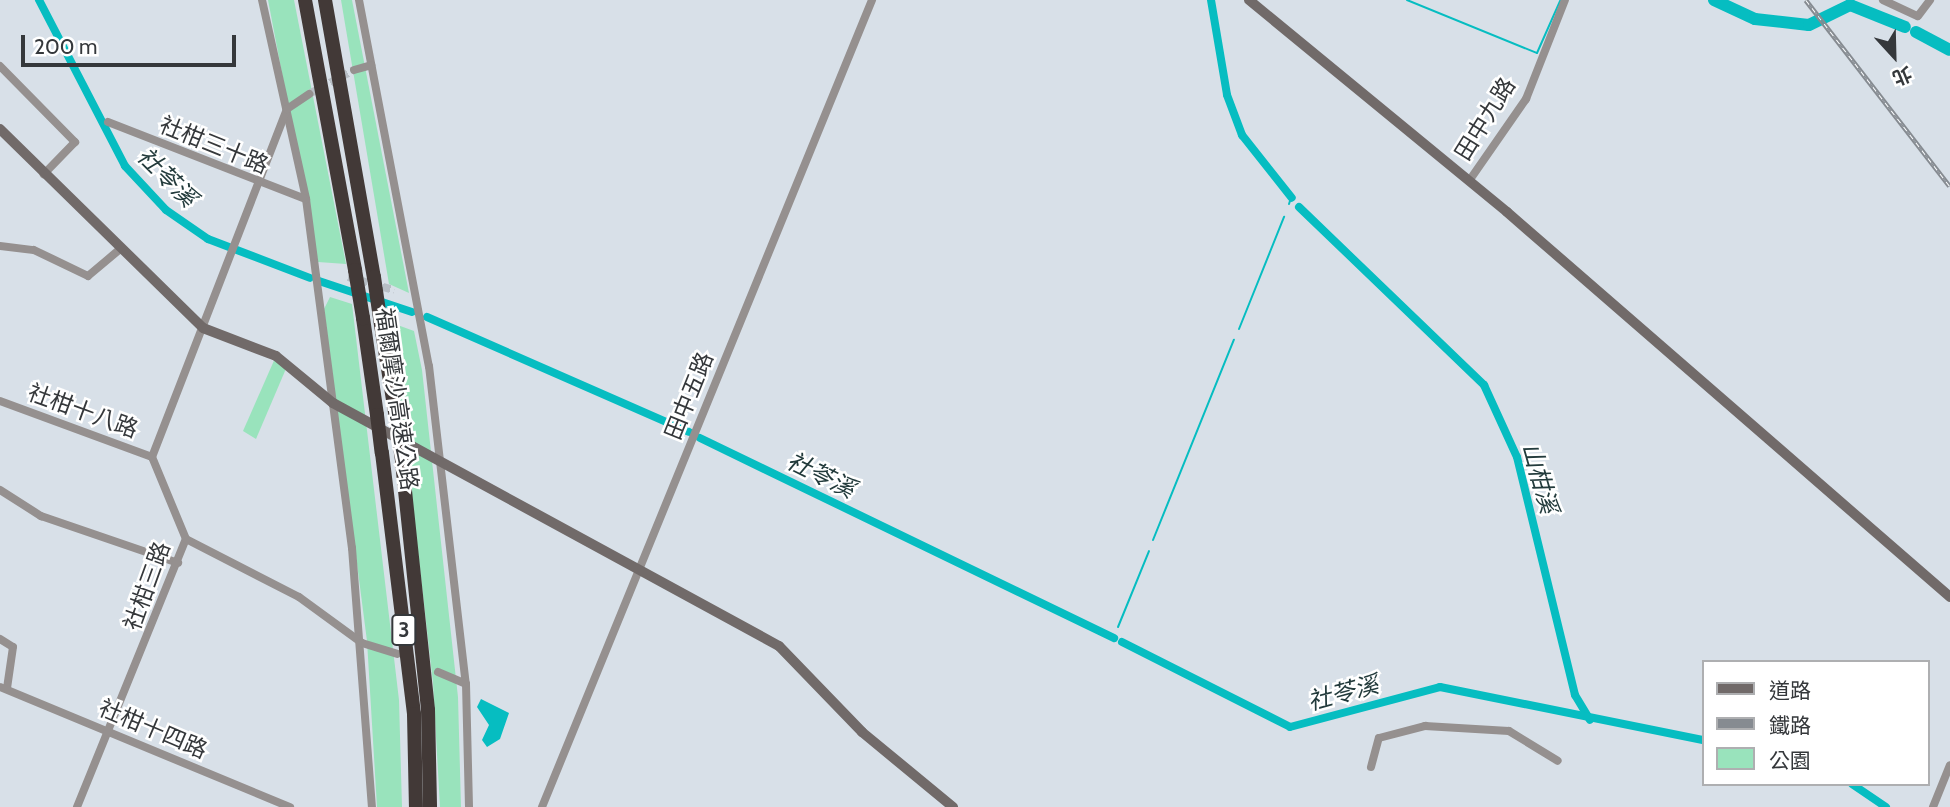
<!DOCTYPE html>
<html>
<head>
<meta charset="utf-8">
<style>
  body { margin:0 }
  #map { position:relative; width:1950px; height:807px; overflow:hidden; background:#d8e0e8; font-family:Cabin,"Noto Sans TC",sans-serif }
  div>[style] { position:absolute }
  .green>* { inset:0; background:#99e3bc }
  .water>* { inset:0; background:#06bdc1 }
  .stream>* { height:2px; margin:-1px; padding:0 1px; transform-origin:1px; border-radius:1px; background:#06bdc1 }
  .canal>* { height:8px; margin:-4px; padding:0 4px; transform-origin:4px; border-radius:4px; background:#06bdc1 }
  .river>* { height:12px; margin:-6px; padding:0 6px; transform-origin:6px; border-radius:6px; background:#06bdc1 }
  .street-tunnel>* { height:8px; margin-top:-4px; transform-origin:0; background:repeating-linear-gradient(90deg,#b7bec5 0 8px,transparent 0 12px) }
  .street>* { height:8px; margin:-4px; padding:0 4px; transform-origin:4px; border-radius:4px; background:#95908f }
  .secondary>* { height:10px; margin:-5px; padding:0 5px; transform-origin:5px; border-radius:5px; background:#716a69 }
  .highway>* { height:14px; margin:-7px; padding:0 7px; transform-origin:7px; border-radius:7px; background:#423937 }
  .rail>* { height:4.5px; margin-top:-2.25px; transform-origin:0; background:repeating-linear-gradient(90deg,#fff 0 5px,#868b91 0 10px); box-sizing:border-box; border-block:2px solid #868b91 }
  .highway-bridge>* { height:14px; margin:-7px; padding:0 7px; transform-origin:7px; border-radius:7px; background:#423937 }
  span { translate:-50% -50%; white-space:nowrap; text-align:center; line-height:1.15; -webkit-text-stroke:5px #fff; paint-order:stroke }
  .shield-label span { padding:2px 5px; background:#fff; border:2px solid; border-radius:5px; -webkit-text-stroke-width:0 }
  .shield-label { font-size:21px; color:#35383b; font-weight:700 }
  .street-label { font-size:23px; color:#35383b }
  .water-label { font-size:24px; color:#233b3c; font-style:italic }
  .legend { position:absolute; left:1702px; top:660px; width:228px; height:126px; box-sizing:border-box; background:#fff; border:2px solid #aeafb1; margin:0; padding:9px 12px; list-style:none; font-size:21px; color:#35383b }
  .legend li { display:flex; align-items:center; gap:14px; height:35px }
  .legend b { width:35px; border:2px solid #aeafb1 }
  .north { position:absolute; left:1859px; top:21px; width:70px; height:70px; -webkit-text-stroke:5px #fff; paint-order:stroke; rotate:158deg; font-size:19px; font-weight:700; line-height:28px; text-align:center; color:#35383b }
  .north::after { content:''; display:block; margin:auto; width:24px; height:32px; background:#35383b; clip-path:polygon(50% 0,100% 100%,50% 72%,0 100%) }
  .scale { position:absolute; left:21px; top:35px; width:215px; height:32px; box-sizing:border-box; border:4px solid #35383b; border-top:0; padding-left:9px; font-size:21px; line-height:24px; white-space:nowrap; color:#35383b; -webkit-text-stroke:5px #fff; paint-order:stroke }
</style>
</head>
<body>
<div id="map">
  <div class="green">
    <div style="clip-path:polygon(268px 0,294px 0,346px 264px,318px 262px)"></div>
    <div style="clip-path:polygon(341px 0,352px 0,409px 293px,389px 284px)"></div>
    <div style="clip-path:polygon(330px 297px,352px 304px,399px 700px,402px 807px,377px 807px,367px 641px,324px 309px)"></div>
    <div style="clip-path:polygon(392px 323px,414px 331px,422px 370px,458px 697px,461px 807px,440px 807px,433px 683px)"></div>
    <div style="clip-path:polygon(276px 356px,288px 364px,256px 439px,243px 431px)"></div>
  </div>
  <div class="water">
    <div style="clip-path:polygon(481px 699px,509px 713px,500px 739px,487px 747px,482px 740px,489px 725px,477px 707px)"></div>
  </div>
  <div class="stream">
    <div style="left:1407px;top:0;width:140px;rotate:22.2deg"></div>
    <div style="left:1537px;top:53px;width:57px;rotate:-66.1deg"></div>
    <div style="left:1289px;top:204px;width:6px;rotate:-72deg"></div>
    <div style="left:1239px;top:329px;width:121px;rotate:-68.1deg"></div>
    <div style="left:1153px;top:540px;width:216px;rotate:-68deg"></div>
    <div style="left:1118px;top:627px;width:82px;rotate:-67.8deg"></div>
    <div style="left:1114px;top:638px;width:1px;rotate:-90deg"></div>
  </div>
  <div class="canal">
    <div style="left:39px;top:0;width:187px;rotate:62.6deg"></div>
    <div style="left:125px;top:166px;width:60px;rotate:47deg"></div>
    <div style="left:166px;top:210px;width:51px;rotate:34.6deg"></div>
    <div style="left:208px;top:239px;width:109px;rotate:20.9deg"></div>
    <div style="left:1211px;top:0;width:96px;rotate:80.4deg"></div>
    <div style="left:1227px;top:95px;width:43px;rotate:69.4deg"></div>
    <div style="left:1242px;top:135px;width:80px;rotate:51.6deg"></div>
    <div style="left:1299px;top:207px;width:257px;rotate:43.9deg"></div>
    <div style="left:1484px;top:385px;width:79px;rotate:65.4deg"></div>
    <div style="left:1517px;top:457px;width:245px;rotate:76.3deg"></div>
    <div style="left:1575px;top:695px;width:29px;rotate:59deg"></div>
    <div style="left:319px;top:281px;width:98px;rotate:18.4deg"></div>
    <div style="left:427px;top:317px;width:286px;rotate:23.7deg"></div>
    <div style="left:700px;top:438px;width:460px;rotate:25.8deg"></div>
    <div style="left:1122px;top:642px;width:188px;rotate:26.8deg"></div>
    <div style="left:1290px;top:727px;width:155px;rotate:-14.9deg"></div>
    <div style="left:1440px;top:687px;width:268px;rotate:11.4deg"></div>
    <div style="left:1852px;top:784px;width:41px;rotate:34.1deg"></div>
  </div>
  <div class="river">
    <div style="left:1714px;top:0;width:45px;rotate:24.9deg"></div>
    <div style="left:1755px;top:19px;width:54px;rotate:6.3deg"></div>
    <div style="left:1809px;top:25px;width:46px;rotate:-26deg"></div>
    <div style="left:1850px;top:5px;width:59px;rotate:21.8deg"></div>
    <div style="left:1916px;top:32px;width:38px;rotate:28deg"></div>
  </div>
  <div class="street-tunnel">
    <div style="left:309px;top:94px;width:51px;rotate:-28.1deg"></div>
    <div style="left:348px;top:277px;width:48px;rotate:15.8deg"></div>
  </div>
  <div class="street">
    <div style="left:262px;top:0;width:204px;rotate:77.5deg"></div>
    <div style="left:306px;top:199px;width:352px;rotate:82.5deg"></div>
    <div style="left:352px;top:548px;width:260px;rotate:85.6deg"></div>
    <div style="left:359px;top:0;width:373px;rotate:79.2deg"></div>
    <div style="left:429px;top:366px;width:320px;rotate:83.4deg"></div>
    <div style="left:466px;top:684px;width:123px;rotate:88.6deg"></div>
    <div style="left:1883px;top:0;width:38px;rotate:25deg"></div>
    <div style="left:1918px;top:16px;width:20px;rotate:-53deg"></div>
    <div style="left:0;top:66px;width:107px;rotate:45.4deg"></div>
    <div style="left:75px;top:142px;width:45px;rotate:134.1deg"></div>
    <div style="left:354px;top:70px;width:18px;rotate:-16deg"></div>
    <div style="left:108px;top:122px;width:212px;rotate:21.3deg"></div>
    <div style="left:1469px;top:181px;width:100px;rotate:-55.2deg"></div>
    <div style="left:1526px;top:99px;width:106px;rotate:-68.5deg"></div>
    <div style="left:0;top:246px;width:34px;rotate:7deg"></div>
    <div style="left:34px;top:250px;width:60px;rotate:25.7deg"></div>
    <div style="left:88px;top:276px;width:39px;rotate:-40deg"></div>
    <div style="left:0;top:401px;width:162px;rotate:20.2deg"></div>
    <div style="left:0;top:490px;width:49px;rotate:32.4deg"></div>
    <div style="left:41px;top:516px;width:145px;rotate:18.9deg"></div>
    <div style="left:186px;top:539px;width:127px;rotate:27.2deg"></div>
    <div style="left:299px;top:597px;width:78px;rotate:36.1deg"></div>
    <div style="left:362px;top:643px;width:37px;rotate:17deg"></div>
    <div style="left:0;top:639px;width:15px;rotate:32deg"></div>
    <div style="left:13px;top:647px;width:41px;rotate:98.3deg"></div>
    <div style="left:438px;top:672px;width:30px;rotate:23deg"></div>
    <div style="left:0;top:687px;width:314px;rotate:22.5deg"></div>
    <div style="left:1371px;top:767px;width:30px;rotate:-75deg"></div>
    <div style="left:1379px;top:738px;width:48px;rotate:-14.6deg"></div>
    <div style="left:1425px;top:726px;width:84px;rotate:3.4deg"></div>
    <div style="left:1509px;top:731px;width:57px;rotate:31.5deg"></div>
    <div style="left:77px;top:807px;width:289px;rotate:-67.9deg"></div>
    <div style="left:186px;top:539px;width:89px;rotate:-112.5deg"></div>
    <div style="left:152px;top:457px;width:373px;rotate:-68.8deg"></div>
    <div style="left:287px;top:109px;width:27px;rotate:-34deg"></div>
    <div style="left:542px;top:807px;width:872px;rotate:-67.76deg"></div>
    <div style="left:1933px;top:807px;width:45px;rotate:-68deg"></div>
  </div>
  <div class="secondary">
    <div style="left:1249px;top:0;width:334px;rotate:39.4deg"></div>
    <div style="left:1507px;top:212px;width:587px;rotate:40.99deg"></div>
    <div style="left:0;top:129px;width:284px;rotate:44.4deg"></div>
    <div style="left:203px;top:328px;width:78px;rotate:21deg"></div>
    <div style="left:276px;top:356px;width:74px;rotate:39.5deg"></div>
    <div style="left:333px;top:403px;width:508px;rotate:28.58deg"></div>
    <div style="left:779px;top:646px;width:120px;rotate:46deg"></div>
    <div style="left:862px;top:732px;width:118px;rotate:39.5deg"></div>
  </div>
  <div class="highway">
    <div style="left:305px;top:0;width:275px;rotate:79.5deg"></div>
    <div style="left:325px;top:0;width:281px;rotate:80deg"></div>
    <div style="left:363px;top:318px;width:98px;rotate:81.8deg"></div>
    <div style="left:381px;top:325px;width:101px;rotate:80.9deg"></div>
    <div style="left:382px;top:453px;width:263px;rotate:83deg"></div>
    <div style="left:414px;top:714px;width:93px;rotate:88.8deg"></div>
    <div style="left:402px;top:462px;width:249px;rotate:84deg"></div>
    <div style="left:428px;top:710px;width:97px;rotate:88.8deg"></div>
  </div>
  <div class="rail">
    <div style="left:1806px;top:0;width:235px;rotate:52.3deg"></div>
  </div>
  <div class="highway-bridge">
    <div style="left:355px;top:270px;width:49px;rotate:80.5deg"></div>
    <div style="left:374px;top:277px;width:49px;rotate:81.7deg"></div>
    <div style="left:377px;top:415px;width:38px;rotate:83deg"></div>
    <div style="left:397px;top:425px;width:37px;rotate:82deg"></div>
  </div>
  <div class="shield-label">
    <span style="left:404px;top:630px">3</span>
  </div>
  <div class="street-label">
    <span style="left:1485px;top:119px;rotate:-58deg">田中九路</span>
    <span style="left:214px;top:145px;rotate:22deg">社柑三十路</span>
    <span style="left:689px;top:396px;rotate:-68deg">田中五路</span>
    <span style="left:397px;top:399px;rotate:82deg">福爾摩沙高速公路</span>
    <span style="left:83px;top:411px;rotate:20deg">社柑十八路</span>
    <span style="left:147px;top:586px;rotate:-70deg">社柑三路</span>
    <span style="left:153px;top:729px;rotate:23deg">社柑十四路</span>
  </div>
  <div class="water-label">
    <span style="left:167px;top:177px;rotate:45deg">社苓溪</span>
    <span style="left:821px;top:475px;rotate:26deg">社苓溪</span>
    <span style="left:1540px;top:478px;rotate:74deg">山柑溪</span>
    <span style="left:1343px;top:693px;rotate:-15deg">社苓溪</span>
  </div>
  <ul class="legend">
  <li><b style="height:9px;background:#716a69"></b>道路</li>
  <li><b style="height:9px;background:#868b91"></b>鐵路</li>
  <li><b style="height:19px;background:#99e3bc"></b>公園</li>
  </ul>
  <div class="north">北</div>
  <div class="scale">200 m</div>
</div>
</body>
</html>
